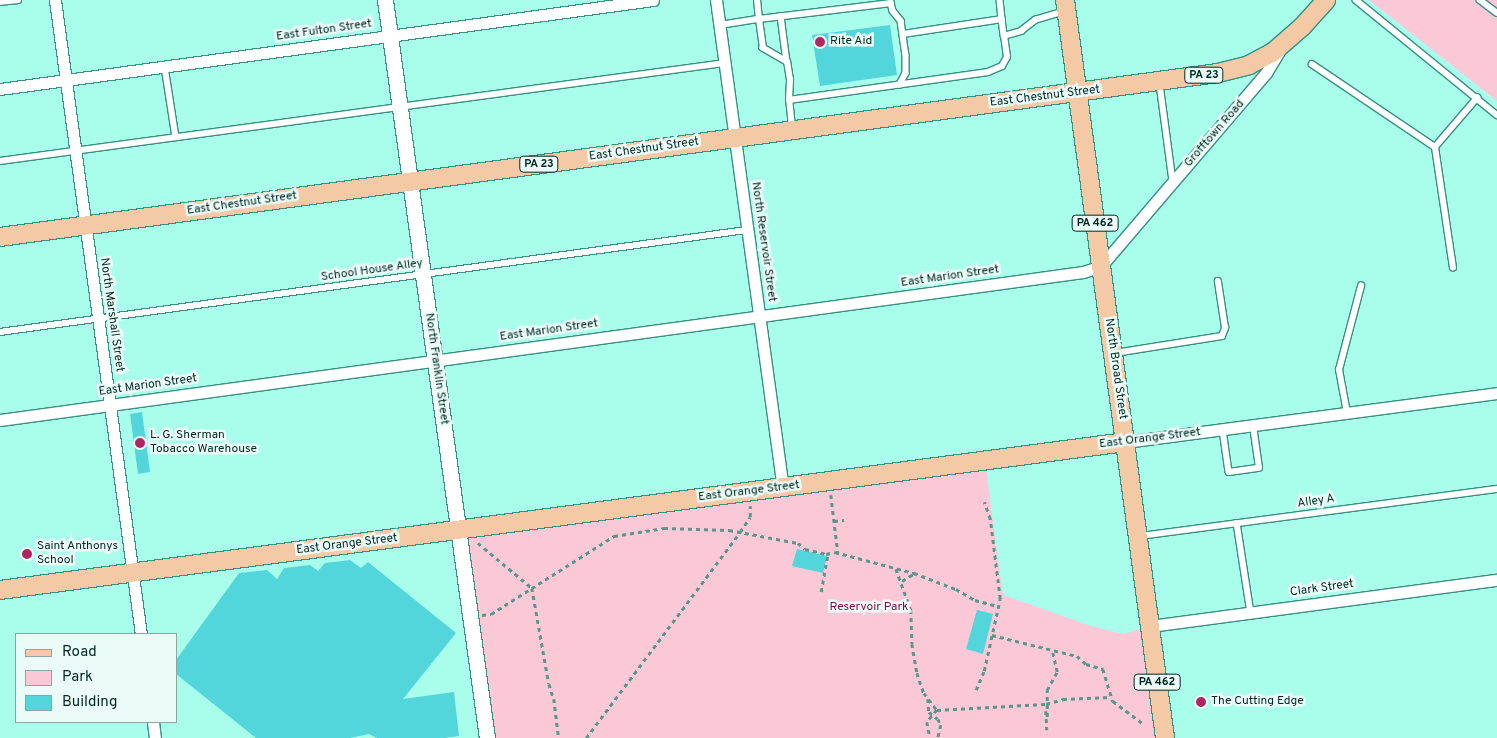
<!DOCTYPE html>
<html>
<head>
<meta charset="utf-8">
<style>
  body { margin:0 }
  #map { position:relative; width:1497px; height:738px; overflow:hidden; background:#a8feeb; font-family:Overpass,sans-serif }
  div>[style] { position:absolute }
  .green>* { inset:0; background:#fac8d7 }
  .building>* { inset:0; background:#52d6db }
  .path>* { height:2.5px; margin-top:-1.25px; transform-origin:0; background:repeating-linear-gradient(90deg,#58978a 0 4px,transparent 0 8px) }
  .roads { filter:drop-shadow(1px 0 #389080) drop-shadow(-1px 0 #389080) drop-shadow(0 1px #389080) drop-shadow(0 -1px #389080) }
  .lane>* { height:5.5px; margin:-2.75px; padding:0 2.75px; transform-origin:2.75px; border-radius:2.75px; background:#fff }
  .street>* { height:11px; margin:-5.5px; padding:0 5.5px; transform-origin:5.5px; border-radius:5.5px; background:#fff }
  .secondary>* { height:15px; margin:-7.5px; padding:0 7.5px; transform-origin:7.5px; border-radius:7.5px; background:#fff }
  .primary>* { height:18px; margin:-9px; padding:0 9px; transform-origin:9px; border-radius:9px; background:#f4c9a6 }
  .dots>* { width:14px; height:14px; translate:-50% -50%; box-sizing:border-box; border:2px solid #ebfbf7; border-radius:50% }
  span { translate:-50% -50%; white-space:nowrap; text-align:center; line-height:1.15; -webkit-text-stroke:5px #ebfbf7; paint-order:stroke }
  .shield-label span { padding:1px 4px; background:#ebfbf7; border:1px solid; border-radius:4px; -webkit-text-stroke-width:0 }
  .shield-label { font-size:11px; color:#012721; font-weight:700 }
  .street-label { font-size:12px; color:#012721 }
  .poi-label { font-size:12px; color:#012721 }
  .left { translate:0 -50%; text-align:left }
  .park-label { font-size:12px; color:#790e41 }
  .legend { position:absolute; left:15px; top:633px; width:162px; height:90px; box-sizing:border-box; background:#ebfbf7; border:1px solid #8da6a1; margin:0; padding:6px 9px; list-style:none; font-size:15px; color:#012721 }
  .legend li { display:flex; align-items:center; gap:10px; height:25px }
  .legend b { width:25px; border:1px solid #8da6a1 }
</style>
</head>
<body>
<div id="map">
  <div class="green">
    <div style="clip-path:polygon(1369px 0,1497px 0,1497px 101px)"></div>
    <div style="clip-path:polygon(985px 461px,1003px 595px,1091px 626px,1123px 634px,1150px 626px,1165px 738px,487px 738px,458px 530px)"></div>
  </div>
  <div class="building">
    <div style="clip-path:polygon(890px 25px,897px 75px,820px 86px,812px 35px)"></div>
    <div style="clip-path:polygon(142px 412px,150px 472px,138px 474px,130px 414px)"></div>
    <div style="clip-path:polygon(797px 549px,827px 556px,823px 573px,792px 566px)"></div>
    <div style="clip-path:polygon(350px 560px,361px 568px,368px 562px,456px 633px,403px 699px,454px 692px,459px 736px,444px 738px,377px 738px,369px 734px,350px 738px,256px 738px,176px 674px,176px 660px,239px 573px,267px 570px,277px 579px,284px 568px,310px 565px,318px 571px,325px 563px)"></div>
    <div style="clip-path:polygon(977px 610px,993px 614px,983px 654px,966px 649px)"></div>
  </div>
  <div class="path">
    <div style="left:831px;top:495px;width:58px;rotate:83.1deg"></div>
    <div style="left:834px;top:521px;width:10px;rotate:-6deg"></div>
    <div style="left:478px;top:543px;width:70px;rotate:39.8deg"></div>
    <div style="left:532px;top:588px;width:97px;rotate:80deg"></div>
    <div style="left:549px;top:684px;width:16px;rotate:72deg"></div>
    <div style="left:554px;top:699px;width:39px;rotate:83deg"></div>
    <div style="left:896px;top:569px;width:44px;rotate:69.9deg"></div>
    <div style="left:911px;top:610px;width:34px;rotate:88deg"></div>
    <div style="left:912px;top:644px;width:29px;rotate:80deg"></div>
    <div style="left:917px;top:673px;width:21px;rotate:71deg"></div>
    <div style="left:924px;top:693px;width:21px;rotate:53deg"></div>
    <div style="left:937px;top:710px;width:16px;rotate:130deg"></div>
    <div style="left:927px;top:722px;width:16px;rotate:79deg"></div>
    <div style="left:902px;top:581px;width:13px;rotate:-32deg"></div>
    <div style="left:821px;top:592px;width:39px;rotate:-80deg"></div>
    <div style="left:482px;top:615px;width:9px;rotate:-6deg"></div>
    <div style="left:491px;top:614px;width:146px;rotate:-32.4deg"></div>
    <div style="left:614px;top:536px;width:51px;rotate:-9.1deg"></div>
    <div style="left:664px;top:528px;width:65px;rotate:1.8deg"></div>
    <div style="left:729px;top:530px;width:70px;rotate:10.7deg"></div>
    <div style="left:798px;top:543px;width:9px;rotate:41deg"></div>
    <div style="left:805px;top:549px;width:22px;rotate:13deg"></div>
    <div style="left:826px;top:554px;width:9px;rotate:-13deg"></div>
    <div style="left:835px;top:552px;width:82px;rotate:14.9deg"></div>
    <div style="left:914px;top:573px;width:45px;rotate:20.9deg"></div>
    <div style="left:956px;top:589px;width:22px;rotate:30deg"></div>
    <div style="left:975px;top:600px;width:24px;rotate:15deg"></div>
    <div style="left:992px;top:635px;width:88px;rotate:13.9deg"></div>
    <div style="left:1077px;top:656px;width:12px;rotate:42deg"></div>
    <div style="left:1086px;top:664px;width:18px;rotate:16deg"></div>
    <div style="left:1103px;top:669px;width:34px;rotate:73deg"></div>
    <div style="left:1113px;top:701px;width:40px;rotate:37deg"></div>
    <div style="left:976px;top:690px;width:21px;rotate:-67deg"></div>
    <div style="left:984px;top:671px;width:74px;rotate:-77.5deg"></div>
    <div style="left:1000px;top:599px;width:81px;rotate:-97.1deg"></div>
    <div style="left:990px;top:519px;width:18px;rotate:-109deg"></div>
    <div style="left:928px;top:699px;width:13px;rotate:86deg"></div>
    <div style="left:929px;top:712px;width:11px;rotate:38deg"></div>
    <div style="left:938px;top:719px;width:7px;rotate:63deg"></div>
    <div style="left:941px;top:725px;width:13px;rotate:103deg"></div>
    <div style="left:937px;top:710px;width:109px;rotate:-3.2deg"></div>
    <div style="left:1046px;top:704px;width:18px;rotate:-16deg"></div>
    <div style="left:1063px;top:699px;width:48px;rotate:-2.4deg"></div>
    <div style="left:1046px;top:711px;width:19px;rotate:87deg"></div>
    <div style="left:1047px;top:717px;width:27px;rotate:-90deg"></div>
    <div style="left:1047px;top:690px;width:21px;rotate:-61deg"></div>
    <div style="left:1057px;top:672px;width:23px;rotate:-103deg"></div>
    <div style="left:586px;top:738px;width:257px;rotate:-53.2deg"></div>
    <div style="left:740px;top:532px;width:18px;rotate:-56deg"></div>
    <div style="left:750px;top:517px;width:11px;rotate:-90deg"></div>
  </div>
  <div class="roads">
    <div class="lane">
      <div style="left:1000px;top:0;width:19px;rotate:84deg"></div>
      <div style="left:1356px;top:0;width:182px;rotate:39.2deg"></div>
      <div style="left:1480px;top:0;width:21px;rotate:37deg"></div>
      <div style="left:0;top:2px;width:18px;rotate:-6deg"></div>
      <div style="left:781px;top:16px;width:46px;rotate:82.6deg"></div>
      <div style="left:720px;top:25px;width:39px;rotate:-9deg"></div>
      <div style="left:759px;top:19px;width:19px;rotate:-96deg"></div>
      <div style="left:903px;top:34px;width:100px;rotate:-8.6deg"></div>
      <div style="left:1002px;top:19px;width:17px;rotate:83deg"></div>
      <div style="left:1004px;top:36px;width:18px;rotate:-16deg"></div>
      <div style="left:1021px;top:31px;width:18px;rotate:-38deg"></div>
      <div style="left:1035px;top:20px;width:31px;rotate:-17deg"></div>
      <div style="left:1312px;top:64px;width:148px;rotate:34deg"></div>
      <div style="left:165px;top:67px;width:71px;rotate:81.1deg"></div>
      <div style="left:1160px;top:84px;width:98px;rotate:82.4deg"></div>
      <div style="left:789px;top:100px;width:20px;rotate:-87deg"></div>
      <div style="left:790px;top:80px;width:18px;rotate:-99deg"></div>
      <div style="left:787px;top:62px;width:28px;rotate:-150deg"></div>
      <div style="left:763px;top:48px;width:29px;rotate:-98deg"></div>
      <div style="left:759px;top:19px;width:133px;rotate:-6.9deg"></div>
      <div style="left:891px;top:3px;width:8px;rotate:76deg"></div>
      <div style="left:893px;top:11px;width:13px;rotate:51deg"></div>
      <div style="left:901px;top:21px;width:34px;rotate:82deg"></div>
      <div style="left:906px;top:55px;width:18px;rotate:90deg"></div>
      <div style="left:906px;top:73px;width:13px;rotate:117deg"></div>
      <div style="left:792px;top:127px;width:27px;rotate:-96deg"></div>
      <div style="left:789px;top:100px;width:201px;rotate:-8deg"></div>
      <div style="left:988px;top:72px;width:15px;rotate:-23deg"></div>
      <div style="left:1002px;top:66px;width:10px;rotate:-61deg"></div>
      <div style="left:1007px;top:57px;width:21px;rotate:-98deg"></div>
      <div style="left:0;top:161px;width:732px;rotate:-7.7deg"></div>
      <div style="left:1453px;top:268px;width:122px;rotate:-98.5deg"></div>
      <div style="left:1435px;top:147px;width:65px;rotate:-49.4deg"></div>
      <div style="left:0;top:332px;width:754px;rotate:-7.78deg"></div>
      <div style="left:1115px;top:353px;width:108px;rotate:-9deg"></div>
      <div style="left:1222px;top:336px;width:9px;rotate:-69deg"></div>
      <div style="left:1225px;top:328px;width:47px;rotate:-98.7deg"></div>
      <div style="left:1347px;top:413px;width:44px;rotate:-100.5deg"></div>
      <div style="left:1339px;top:370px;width:87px;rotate:-75.3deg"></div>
      <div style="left:1223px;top:430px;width:42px;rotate:81.9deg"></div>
      <div style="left:1229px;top:472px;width:30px;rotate:-8deg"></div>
      <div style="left:1259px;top:468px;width:42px;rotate:-98.1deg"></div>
      <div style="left:1237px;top:523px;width:91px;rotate:81.2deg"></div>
      <div style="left:1140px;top:536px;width:360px;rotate:-7.5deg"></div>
    </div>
    <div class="street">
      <div style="left:55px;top:0;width:640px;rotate:82.28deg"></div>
      <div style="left:716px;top:0;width:493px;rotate:82.2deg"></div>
      <div style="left:0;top:89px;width:659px;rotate:-7.76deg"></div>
      <div style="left:0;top:420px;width:1093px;rotate:-7.78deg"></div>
      <div style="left:1083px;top:272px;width:19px;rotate:-18deg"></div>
      <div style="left:1101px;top:266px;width:254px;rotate:-49.5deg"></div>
      <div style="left:1266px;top:73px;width:27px;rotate:-59deg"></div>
      <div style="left:1125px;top:442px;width:375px;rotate:-7.5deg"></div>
      <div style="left:1150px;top:626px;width:350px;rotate:-7.6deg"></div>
      <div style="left:153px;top:722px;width:16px;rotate:83deg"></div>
    </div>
    <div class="secondary">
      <div style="left:385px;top:0;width:745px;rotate:82.13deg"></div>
    </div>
    <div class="primary">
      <div style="left:1065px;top:0;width:745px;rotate:82.28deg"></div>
      <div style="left:0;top:237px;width:1229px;rotate:-7.67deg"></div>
      <div style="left:1218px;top:73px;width:32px;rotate:-14deg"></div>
      <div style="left:1249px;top:65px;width:26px;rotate:-28deg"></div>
      <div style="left:1272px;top:53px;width:40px;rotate:-41deg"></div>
      <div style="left:1302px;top:27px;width:36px;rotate:-48deg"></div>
      <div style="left:0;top:590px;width:1135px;rotate:-7.49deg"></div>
    </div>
  </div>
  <div class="dots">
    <div style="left:820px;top:42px;background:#b02563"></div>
    <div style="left:140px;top:443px;background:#b02563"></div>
    <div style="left:27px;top:554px;background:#b02563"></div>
    <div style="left:1201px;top:702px;background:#b02563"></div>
  </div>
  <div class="shield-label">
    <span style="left:1204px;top:75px">PA 23</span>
    <span style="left:539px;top:164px">PA 23</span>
    <span style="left:1095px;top:223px">PA 462</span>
    <span style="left:1157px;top:682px">PA 462</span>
  </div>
  <div class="street-label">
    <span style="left:324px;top:31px;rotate:-8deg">East Fulton Street</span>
    <span style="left:1045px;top:97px;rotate:-7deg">East Chestnut Street</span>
    <span style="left:1215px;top:134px;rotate:-49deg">Grofftown Road</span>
    <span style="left:644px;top:150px;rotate:-8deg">East Chestnut Street</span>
    <span style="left:242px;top:204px;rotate:-8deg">East Chestnut Street</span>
    <span style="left:763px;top:242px;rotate:82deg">North Reservoir Street</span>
    <span style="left:372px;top:271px;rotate:-8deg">School House Alley</span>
    <span style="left:950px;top:277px;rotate:-8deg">East Marion Street</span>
    <span style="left:111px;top:315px;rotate:82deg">North Marshall Street</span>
    <span style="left:549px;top:331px;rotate:-8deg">East Marion Street</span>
    <span style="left:436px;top:369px;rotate:82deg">North Franklin Street</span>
    <span style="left:1115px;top:369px;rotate:82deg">North Broad Street</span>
    <span style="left:148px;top:386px;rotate:-8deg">East Marion Street</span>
    <span style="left:1150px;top:439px;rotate:-7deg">East Orange Street</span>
    <span style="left:749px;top:492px;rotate:-7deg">East Orange Street</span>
    <span style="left:1316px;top:502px;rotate:-8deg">Alley A</span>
    <span style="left:347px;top:545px;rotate:-7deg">East Orange Street</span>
    <span style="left:1322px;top:589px;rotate:-8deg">Clark Street</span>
  </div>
  <div class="poi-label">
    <span class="left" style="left:830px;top:42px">Rite Aid</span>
    <span class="left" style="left:150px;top:443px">L. G. Sherman<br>Tobacco Warehouse</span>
    <span class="left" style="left:37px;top:554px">Saint Anthonys<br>School</span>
    <span class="left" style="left:1211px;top:702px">The Cutting Edge</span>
  </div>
  <div class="park-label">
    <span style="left:869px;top:608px">Reservoir Park</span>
  </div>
  <ul class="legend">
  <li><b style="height:6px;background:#f4c9a6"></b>Road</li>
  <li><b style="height:14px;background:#fac8d7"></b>Park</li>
  <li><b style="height:14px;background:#52d6db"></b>Building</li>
  </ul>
</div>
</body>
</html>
